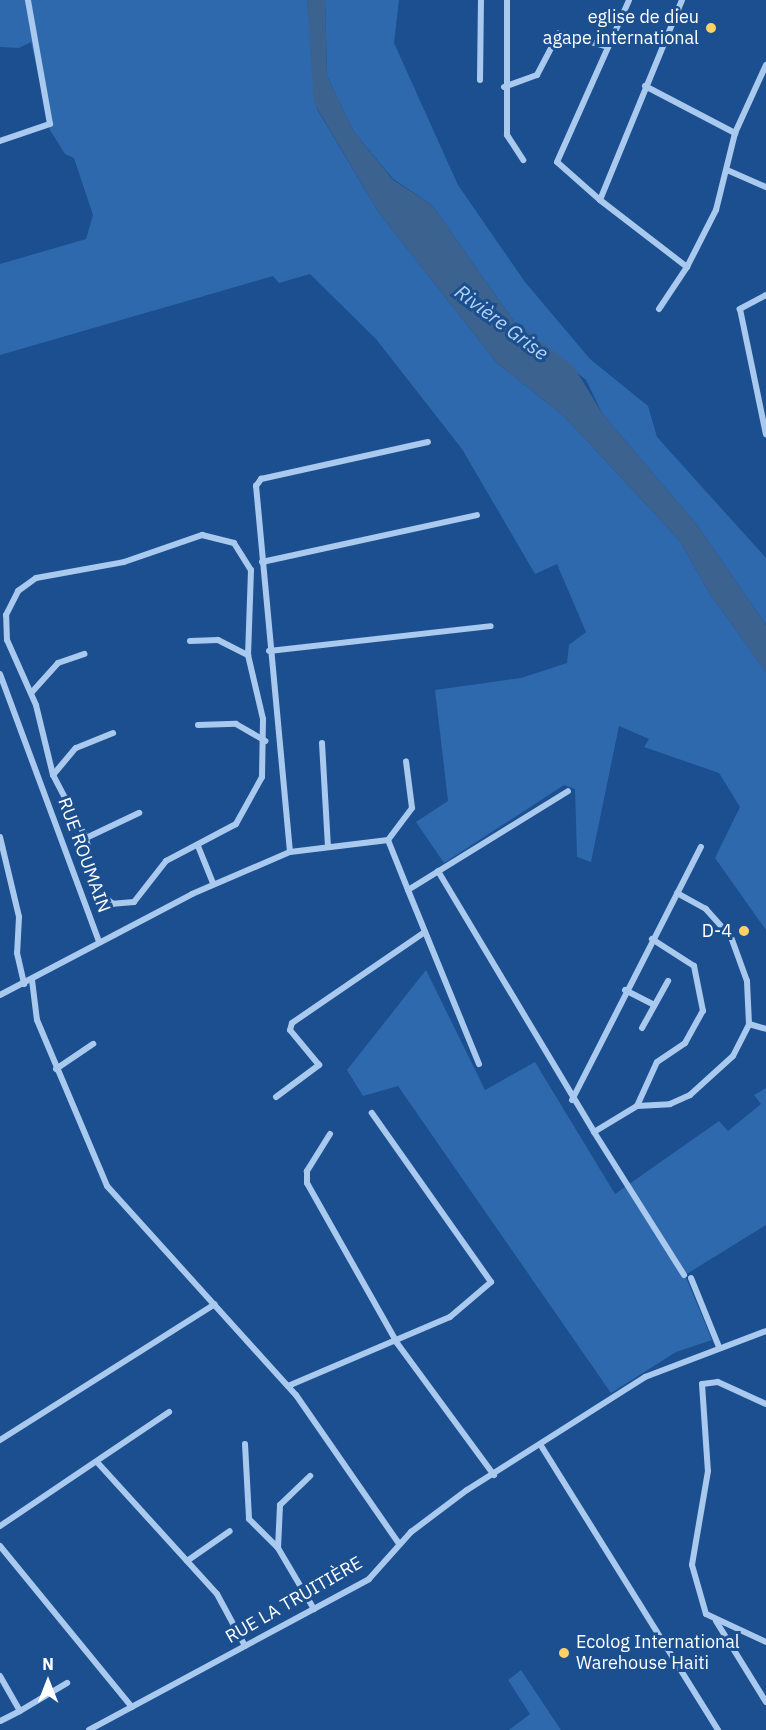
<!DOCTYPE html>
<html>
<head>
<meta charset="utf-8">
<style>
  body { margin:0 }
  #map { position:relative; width:766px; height:1730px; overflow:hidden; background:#1b4f8f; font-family:"IBM Plex Sans",sans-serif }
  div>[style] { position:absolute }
  .green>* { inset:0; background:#2e69ad }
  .water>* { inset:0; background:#3c6290 }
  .minor>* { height:6px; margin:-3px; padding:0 3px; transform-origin:3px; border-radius:3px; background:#a9c9ee }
  .dots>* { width:16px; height:16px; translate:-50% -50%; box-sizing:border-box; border:3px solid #1b4f8f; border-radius:50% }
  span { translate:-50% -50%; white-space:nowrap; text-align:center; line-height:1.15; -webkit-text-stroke:6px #1b4f8f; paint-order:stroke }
  .poi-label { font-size:18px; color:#fff }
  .right { translate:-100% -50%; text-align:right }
  .left { translate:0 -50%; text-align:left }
  .street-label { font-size:18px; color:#fff }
  .water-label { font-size:20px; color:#b5d3f5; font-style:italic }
  .north { position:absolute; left:18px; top:1652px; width:60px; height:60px; -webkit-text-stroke:4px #1b4f8f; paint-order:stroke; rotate:0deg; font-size:16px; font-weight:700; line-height:24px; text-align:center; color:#fff }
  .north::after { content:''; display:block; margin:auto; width:21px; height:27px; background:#fff; clip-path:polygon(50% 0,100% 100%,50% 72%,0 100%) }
</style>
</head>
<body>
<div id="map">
  <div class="green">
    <div style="clip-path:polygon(0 0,307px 0,317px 109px,379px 213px,497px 363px,564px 416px,680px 541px,708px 591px,766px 672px,766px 930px,715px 858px,740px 807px,719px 773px,644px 747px,649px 739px,619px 726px,591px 862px,577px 857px,575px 789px,564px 785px,444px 863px,416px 822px,448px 801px,435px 690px,521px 678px,567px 663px,569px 645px,586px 632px,557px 564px,535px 574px,462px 449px,376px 339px,310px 274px,279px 283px,273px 276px,0 355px,0 264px,86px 239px,93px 215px,74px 158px,65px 154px,50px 130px,31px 42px,19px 48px,0 47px)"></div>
    <div style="clip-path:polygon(325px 0,399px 0,394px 43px,458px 185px,525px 282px,590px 359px,648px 406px,657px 437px,766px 558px,766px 625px,697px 525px,602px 413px,586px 380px,513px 320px,432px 205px,393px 179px,354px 132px,327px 76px)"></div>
    <div style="clip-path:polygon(426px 970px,485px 1090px,535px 1062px,615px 1194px,719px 1121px,728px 1131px,761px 1104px,754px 1095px,766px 1088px,766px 1225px,685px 1275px,712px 1340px,676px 1352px,611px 1393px,398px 1086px,363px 1096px,347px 1070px)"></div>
    <div style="clip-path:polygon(521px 1670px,561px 1730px,509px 1730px,530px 1714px,508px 1680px)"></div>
  </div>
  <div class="water">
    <div style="clip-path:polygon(307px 0,325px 0,327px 76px,354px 132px,393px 180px,432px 205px,513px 320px,574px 367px,602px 413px,697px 525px,766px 625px,766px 672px,708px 591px,680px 541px,564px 416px,497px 363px,379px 213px,314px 103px)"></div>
  </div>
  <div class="minor">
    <div style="left:507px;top:0;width:135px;rotate:90deg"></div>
    <div style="left:507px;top:135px;width:30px;rotate:57deg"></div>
    <div style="left:682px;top:0;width:216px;rotate:112.3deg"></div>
    <div style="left:600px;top:200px;width:110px;rotate:37.6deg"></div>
    <div style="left:687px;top:267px;width:64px;rotate:-63deg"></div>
    <div style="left:716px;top:210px;width:79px;rotate:-76.1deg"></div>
    <div style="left:735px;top:133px;width:75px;rotate:-65.5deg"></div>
    <div style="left:480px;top:80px;width:80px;rotate:-89.3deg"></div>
    <div style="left:645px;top:86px;width:102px;rotate:27.6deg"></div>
    <div style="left:504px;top:87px;width:35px;rotate:-20deg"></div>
    <div style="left:537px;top:75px;width:47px;rotate:-62.4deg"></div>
    <div style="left:559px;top:33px;width:51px;rotate:15.9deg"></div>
    <div style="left:0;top:141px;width:53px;rotate:-18.8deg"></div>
    <div style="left:50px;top:124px;width:126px;rotate:-100.1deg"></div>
    <div style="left:727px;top:170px;width:43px;rotate:23.6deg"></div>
    <div style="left:600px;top:200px;width:57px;rotate:-138.5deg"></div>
    <div style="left:557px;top:162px;width:177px;rotate:-66deg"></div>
    <div style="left:766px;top:295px;width:30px;rotate:152deg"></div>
    <div style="left:740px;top:309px;width:128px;rotate:78.3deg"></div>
    <div style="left:659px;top:309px;width:50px;rotate:-56.3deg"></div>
    <div style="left:202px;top:535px;width:33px;rotate:14deg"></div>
    <div style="left:234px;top:543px;width:32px;rotate:58deg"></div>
    <div style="left:251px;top:570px;width:85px;rotate:92deg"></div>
    <div style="left:248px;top:655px;width:66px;rotate:76.8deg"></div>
    <div style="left:263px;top:719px;width:58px;rotate:91deg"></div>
    <div style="left:262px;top:777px;width:54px;rotate:119deg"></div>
    <div style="left:236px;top:824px;width:79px;rotate:152.1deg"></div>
    <div style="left:166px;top:861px;width:52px;rotate:128deg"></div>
    <div style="left:134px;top:902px;width:21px;rotate:175deg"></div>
    <div style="left:113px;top:904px;width:21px;rotate:-139deg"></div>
    <div style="left:97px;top:890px;width:53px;rotate:-101.9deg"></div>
    <div style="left:86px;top:838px;width:71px;rotate:-117.6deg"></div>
    <div style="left:53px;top:775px;width:72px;rotate:-103.7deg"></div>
    <div style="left:36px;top:705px;width:71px;rotate:-114deg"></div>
    <div style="left:7px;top:640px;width:25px;rotate:-92deg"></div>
    <div style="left:6px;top:615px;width:27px;rotate:-63deg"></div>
    <div style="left:18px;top:591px;width:22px;rotate:-36deg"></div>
    <div style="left:36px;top:578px;width:89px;rotate:-10.3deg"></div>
    <div style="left:124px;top:562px;width:83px;rotate:-19.1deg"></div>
    <div style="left:262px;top:562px;width:220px;rotate:-12.3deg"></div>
    <div style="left:190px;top:641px;width:28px;rotate:-2deg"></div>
    <div style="left:218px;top:640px;width:34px;rotate:27deg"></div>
    <div style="left:269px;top:651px;width:223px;rotate:-6.4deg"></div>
    <div style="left:0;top:674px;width:285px;rotate:69.7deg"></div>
    <div style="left:32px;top:692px;width:39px;rotate:-48deg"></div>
    <div style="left:58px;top:663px;width:28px;rotate:-19deg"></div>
    <div style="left:198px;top:725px;width:38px;rotate:-2deg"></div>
    <div style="left:236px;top:724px;width:34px;rotate:30deg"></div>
    <div style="left:322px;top:743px;width:103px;rotate:86.7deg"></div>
    <div style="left:53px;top:775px;width:35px;rotate:-50deg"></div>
    <div style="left:76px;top:748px;width:40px;rotate:-22deg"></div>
    <div style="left:0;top:837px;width:82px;rotate:76.6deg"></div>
    <div style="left:19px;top:917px;width:36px;rotate:93deg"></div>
    <div style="left:17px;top:953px;width:32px;rotate:77deg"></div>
    <div style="left:86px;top:838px;width:59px;rotate:-25.3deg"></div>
    <div style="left:388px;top:840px;width:40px;rotate:-53deg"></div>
    <div style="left:412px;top:808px;width:47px;rotate:-97.3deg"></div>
    <div style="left:198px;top:846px;width:40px;rotate:68deg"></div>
    <div style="left:290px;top:852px;width:368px;rotate:-95.3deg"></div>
    <div style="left:256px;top:486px;width:9px;rotate:-54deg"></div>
    <div style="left:261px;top:479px;width:171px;rotate:-12.5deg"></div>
    <div style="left:438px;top:871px;width:304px;rotate:59.1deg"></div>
    <div style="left:594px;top:1132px;width:50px;rotate:-31.2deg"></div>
    <div style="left:637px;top:1106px;width:33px;rotate:-3deg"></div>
    <div style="left:670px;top:1104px;width:22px;rotate:-24deg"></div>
    <div style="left:690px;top:1095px;width:58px;rotate:-42.2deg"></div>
    <div style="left:733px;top:1056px;width:36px;rotate:-63deg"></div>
    <div style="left:749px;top:1024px;width:43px;rotate:-92.7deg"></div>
    <div style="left:747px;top:981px;width:47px;rotate:-110deg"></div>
    <div style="left:731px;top:937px;width:38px;rotate:-132deg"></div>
    <div style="left:706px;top:909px;width:33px;rotate:-151deg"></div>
    <div style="left:408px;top:890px;width:188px;rotate:67.8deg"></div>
    <div style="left:32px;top:980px;width:40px;rotate:82.9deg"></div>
    <div style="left:37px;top:1020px;width:180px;rotate:67.1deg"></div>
    <div style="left:107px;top:1186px;width:282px;rotate:47.9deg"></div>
    <div style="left:296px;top:1395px;width:181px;rotate:55.3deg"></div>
    <div style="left:625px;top:990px;width:33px;rotate:27deg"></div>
    <div style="left:0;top:995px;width:217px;rotate:-27.7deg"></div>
    <div style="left:192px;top:894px;width:107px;rotate:-23.2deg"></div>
    <div style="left:290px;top:852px;width:99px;rotate:-7deg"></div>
    <div style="left:388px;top:840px;width:54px;rotate:68.2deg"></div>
    <div style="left:408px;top:890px;width:188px;rotate:-31.7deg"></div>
    <div style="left:749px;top:1024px;width:18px;rotate:16deg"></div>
    <div style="left:642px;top:1028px;width:54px;rotate:-61deg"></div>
    <div style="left:56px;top:1069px;width:45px;rotate:-34deg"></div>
    <div style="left:276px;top:1097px;width:54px;rotate:-36.7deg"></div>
    <div style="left:319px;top:1065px;width:45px;rotate:-129.6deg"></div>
    <div style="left:290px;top:1030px;width:7px;rotate:-74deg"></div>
    <div style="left:292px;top:1023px;width:161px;rotate:-34.4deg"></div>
    <div style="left:572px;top:1100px;width:284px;rotate:-63deg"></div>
    <div style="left:637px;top:1106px;width:48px;rotate:-65.6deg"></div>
    <div style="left:657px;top:1062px;width:34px;rotate:-34deg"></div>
    <div style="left:685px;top:1043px;width:37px;rotate:-61deg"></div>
    <div style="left:703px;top:1011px;width:46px;rotate:-101.3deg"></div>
    <div style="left:694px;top:966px;width:50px;rotate:-147.3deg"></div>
    <div style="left:594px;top:1132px;width:169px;rotate:57.8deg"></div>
    <div style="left:330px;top:1134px;width:44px;rotate:121.9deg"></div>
    <div style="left:307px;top:1171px;width:12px;rotate:90deg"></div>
    <div style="left:307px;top:1183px;width:184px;rotate:60.6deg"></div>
    <div style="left:397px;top:1343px;width:164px;rotate:53.7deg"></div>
    <div style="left:691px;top:1278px;width:74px;rotate:67.9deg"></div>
    <div style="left:288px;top:1386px;width:176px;rotate:-23.1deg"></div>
    <div style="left:450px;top:1317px;width:54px;rotate:-40.5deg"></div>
    <div style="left:491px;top:1282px;width:207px;rotate:-125.2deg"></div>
    <div style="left:766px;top:1404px;width:53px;rotate:-155.4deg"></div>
    <div style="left:718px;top:1382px;width:16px;rotate:173deg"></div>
    <div style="left:702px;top:1384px;width:87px;rotate:86.1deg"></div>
    <div style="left:708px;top:1471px;width:95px;rotate:99.7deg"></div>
    <div style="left:692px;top:1565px;width:51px;rotate:74.1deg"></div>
    <div style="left:706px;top:1614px;width:66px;rotate:25deg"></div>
    <div style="left:0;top:1440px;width:254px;rotate:-32.3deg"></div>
    <div style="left:245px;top:1444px;width:75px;rotate:86.9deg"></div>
    <div style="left:249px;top:1519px;width:41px;rotate:45deg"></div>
    <div style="left:278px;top:1548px;width:71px;rotate:59.5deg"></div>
    <div style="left:540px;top:1444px;width:337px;rotate:58.1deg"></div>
    <div style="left:97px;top:1462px;width:178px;rotate:47.7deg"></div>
    <div style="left:217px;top:1594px;width:59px;rotate:61.7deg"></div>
    <div style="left:0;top:1526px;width:204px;rotate:-34deg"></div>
    <div style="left:0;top:1546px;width:208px;rotate:50.7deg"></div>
    <div style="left:278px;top:1548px;width:43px;rotate:-87.3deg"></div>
    <div style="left:280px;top:1505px;width:42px;rotate:-44deg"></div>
    <div style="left:187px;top:1561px;width:52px;rotate:-34.9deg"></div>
    <div style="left:716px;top:1621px;width:95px;rotate:58.3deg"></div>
    <div style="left:0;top:1676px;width:40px;rotate:60.3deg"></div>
    <div style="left:20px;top:1711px;width:22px;rotate:153deg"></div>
    <div style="left:20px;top:1711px;width:55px;rotate:-30.8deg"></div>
    <div style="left:89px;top:1730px;width:318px;rotate:-28.3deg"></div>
    <div style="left:369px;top:1579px;width:63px;rotate:-48.2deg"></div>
    <div style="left:411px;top:1532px;width:70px;rotate:-36.9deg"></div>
    <div style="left:467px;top:1490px;width:211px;rotate:-32.4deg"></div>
    <div style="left:645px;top:1377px;width:129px;rotate:-20.8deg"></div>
  </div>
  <div class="dots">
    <div style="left:711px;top:28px;background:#ffd166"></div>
    <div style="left:744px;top:931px;background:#ffd166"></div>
    <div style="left:564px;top:1653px;background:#ffd166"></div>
  </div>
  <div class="poi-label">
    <span class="right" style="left:699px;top:28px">eglise de dieu<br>agape international</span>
    <span class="right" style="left:732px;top:931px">D-4</span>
    <span class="left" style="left:576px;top:1653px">Ecolog International<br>Warehouse Haiti</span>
  </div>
  <div class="street-label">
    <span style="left:84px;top:855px;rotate:70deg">RUE ROUMAIN</span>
    <span style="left:294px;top:1600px;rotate:-30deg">RUE LA TRUITIÈRE</span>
  </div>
  <div class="water-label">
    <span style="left:502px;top:322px;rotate:37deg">Rivière Grise</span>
  </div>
  <div class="north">N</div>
</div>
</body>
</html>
